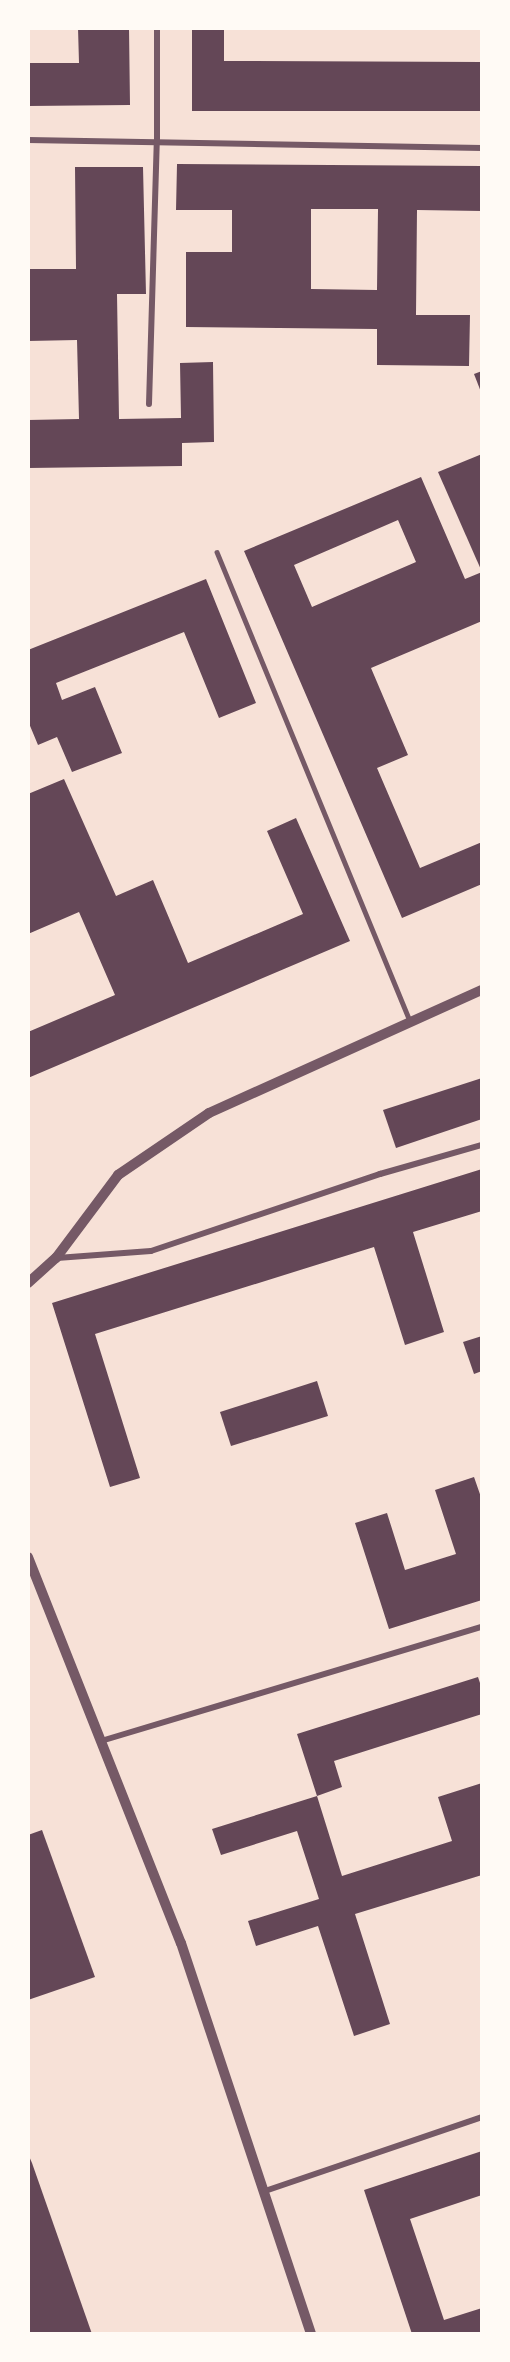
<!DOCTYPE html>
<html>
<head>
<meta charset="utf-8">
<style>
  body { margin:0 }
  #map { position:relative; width:510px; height:2362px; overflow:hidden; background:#f7e1d7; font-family:Figtree,sans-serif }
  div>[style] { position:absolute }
  .building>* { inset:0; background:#644757 }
  .service>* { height:4.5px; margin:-2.25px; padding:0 2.25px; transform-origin:2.25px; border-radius:2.25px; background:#755966 }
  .minor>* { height:6px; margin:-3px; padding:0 3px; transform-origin:3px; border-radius:3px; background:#755966 }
  .tertiary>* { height:10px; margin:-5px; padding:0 5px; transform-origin:5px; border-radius:5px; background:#755966 }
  span { translate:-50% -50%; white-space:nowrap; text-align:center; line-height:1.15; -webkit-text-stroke:5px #fffaf5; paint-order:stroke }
  .frame { position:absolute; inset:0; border:30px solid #fffaf5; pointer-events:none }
</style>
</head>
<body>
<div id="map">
  <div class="building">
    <div style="clip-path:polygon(78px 28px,129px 28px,130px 105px,28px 106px,28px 63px,79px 63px)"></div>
    <div style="clip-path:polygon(192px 28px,224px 28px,224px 61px,482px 62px,482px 111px,192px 111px)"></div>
    <div style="clip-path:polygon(evenodd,177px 164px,482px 166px,482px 211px,417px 210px,416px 315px,470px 315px,469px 366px,377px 365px,377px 329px,186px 327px,186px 252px,232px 252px,232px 210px,176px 210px,177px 164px,311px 209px,378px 209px,377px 290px,311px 289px,311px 209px)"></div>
    <div style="clip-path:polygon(75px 167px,143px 167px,146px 294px,117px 294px,119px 419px,181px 418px,180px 363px,213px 362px,214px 442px,182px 443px,182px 466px,28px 468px,28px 420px,79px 419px,77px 340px,28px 341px,28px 269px,76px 269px)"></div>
    <div style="clip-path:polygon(482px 371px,482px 392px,481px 392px,474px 374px)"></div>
    <div style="clip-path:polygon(482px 454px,482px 572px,438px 472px)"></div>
    <div style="clip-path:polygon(evenodd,421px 477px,465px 579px,482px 572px,482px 621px,371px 668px,408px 755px,377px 768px,420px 868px,482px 842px,482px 884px,402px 918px,244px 551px,421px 477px,398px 520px,416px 562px,312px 607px,294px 565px,398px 520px)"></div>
    <div style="clip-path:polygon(206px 579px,256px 703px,219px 718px,184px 632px,56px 683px,62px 700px,95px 687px,122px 753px,72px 772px,57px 737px,38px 745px,28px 721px,28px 650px)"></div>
    <div style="clip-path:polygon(64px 779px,116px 896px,153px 880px,188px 963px,303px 914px,267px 831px,296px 818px,350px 941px,28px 1078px,28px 1032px,115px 995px,79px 912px,28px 934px,28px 794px)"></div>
    <div style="clip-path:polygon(482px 1078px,482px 1119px,396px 1148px,383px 1110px)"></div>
    <div style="clip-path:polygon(482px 1169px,482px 1211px,413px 1232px,444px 1332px,405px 1345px,374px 1247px,95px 1334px,140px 1478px,110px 1487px,52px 1303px)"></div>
    <div style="clip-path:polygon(482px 1336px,482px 1371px,474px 1374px,463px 1342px)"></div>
    <div style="clip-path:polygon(317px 1381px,328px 1416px,231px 1446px,220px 1412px)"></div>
    <div style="clip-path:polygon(474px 1477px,482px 1500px,482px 1600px,389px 1629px,355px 1523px,387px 1513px,405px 1570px,456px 1554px,435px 1490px)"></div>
    <div style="clip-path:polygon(478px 1677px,482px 1689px,482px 1714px,334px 1761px,342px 1787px,317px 1796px,297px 1734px)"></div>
    <div style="clip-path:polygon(482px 1783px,482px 1875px,355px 1914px,390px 2024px,354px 2036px,318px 1926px,256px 1946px,248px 1921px,319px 1899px,297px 1831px,221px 1855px,212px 1829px,317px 1796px,342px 1876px,452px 1841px,438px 1797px)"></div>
    <div style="clip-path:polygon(42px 1830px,95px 1977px,28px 2000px,28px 1835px)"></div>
    <div style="clip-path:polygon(482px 2151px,482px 2195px,410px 2219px,444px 2320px,482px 2308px,482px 2334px,412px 2334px,364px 2190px)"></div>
    <div style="clip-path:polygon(28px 2154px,32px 2163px,92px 2334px,28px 2334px)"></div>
  </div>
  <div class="service">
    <div style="left:217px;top:552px;width:507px;rotate:67.63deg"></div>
  </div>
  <div class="minor">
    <div style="left:28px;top:140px;width:454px;rotate:1deg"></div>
    <div style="left:149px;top:404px;width:263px;rotate:-88.3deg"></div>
    <div style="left:157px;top:141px;width:113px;rotate:-90deg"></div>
    <div style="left:57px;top:1258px;width:94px;rotate:-4.3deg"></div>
    <div style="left:151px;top:1251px;width:242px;rotate:-18.6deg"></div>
    <div style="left:380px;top:1174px;width:106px;rotate:-15.9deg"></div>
    <div style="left:101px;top:1741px;width:398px;rotate:-16.7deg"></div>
    <div style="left:265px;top:2191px;width:229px;rotate:-18.8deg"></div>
  </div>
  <div class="tertiary">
    <div style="left:28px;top:1283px;width:38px;rotate:-42deg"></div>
    <div style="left:56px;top:1258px;width:104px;rotate:-53.2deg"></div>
    <div style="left:118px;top:1175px;width:110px;rotate:-34.3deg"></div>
    <div style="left:209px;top:1113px;width:299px;rotate:-24.3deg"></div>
    <div style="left:28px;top:1557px;width:415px;rotate:68.4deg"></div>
    <div style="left:181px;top:1943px;width:412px;rotate:71.6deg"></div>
  </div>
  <div class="frame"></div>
</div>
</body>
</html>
